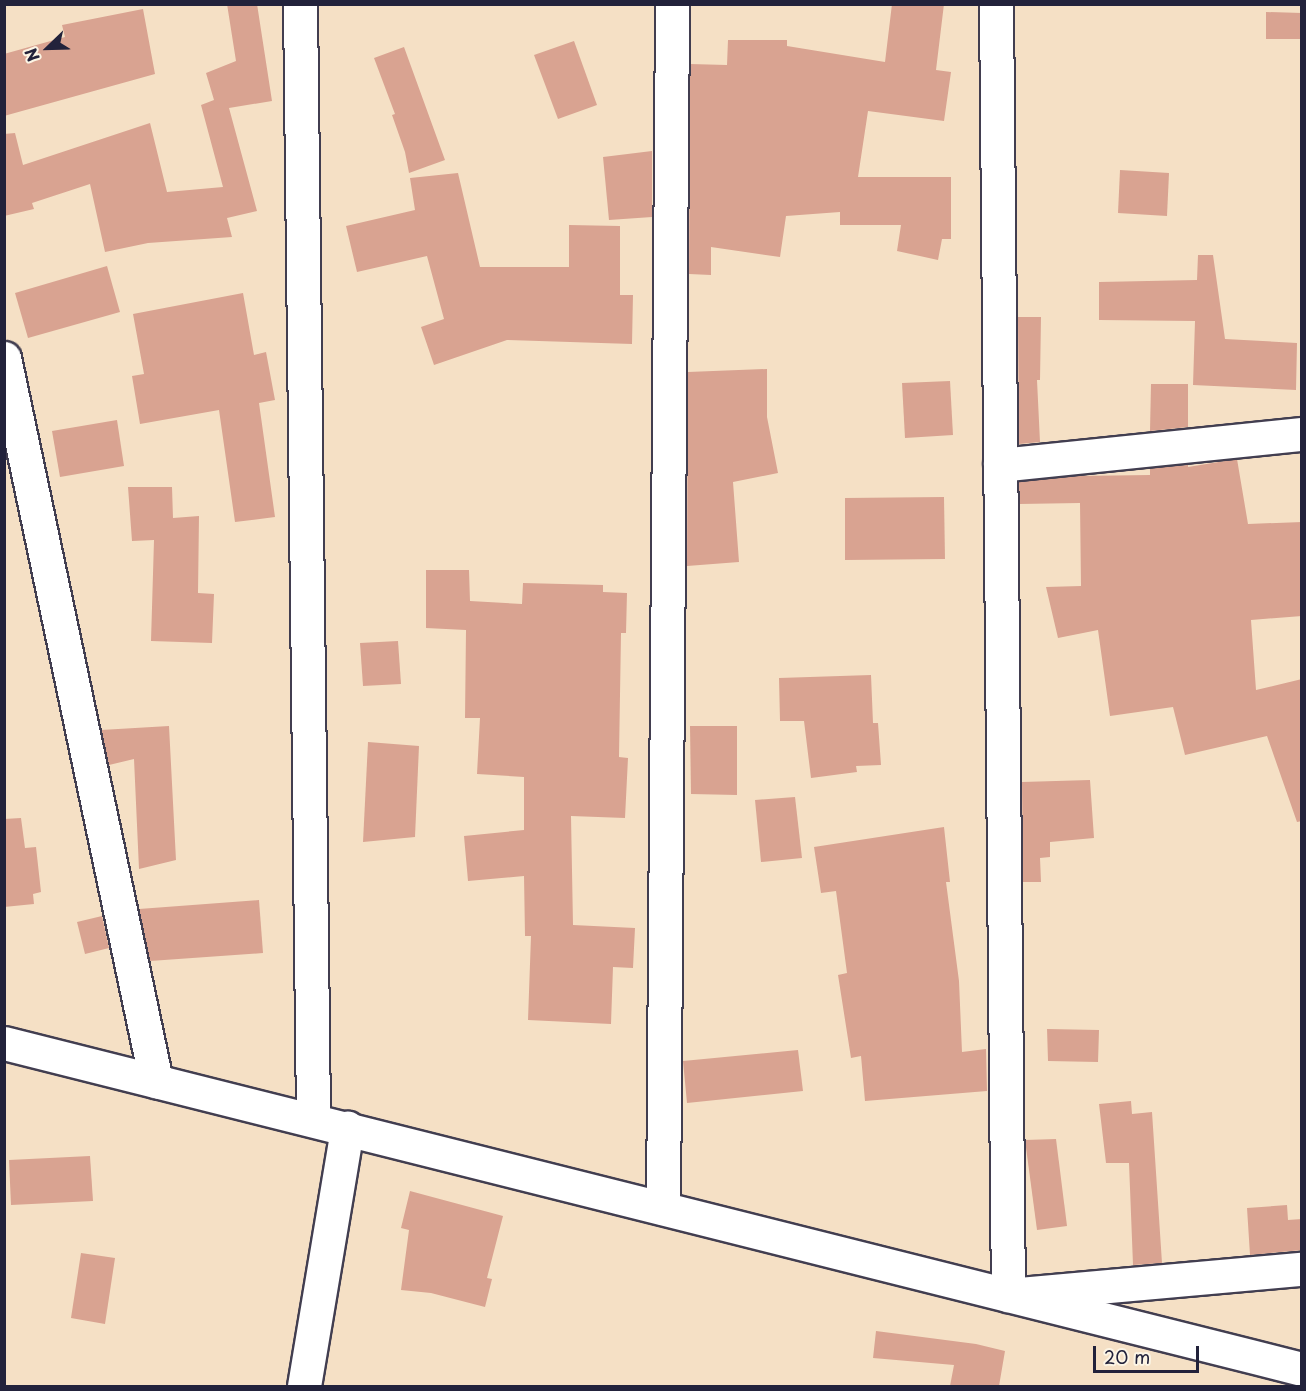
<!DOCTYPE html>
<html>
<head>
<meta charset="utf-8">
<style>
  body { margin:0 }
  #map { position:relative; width:1306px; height:1391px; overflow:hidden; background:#f5e0c5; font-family:"Playpen Sans",sans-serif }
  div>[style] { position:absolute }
  .building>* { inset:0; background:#d9a391 }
  .roads { filter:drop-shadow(2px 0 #423e50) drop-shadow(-2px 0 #423e50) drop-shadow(0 2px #423e50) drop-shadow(0 -2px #423e50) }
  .minor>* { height:33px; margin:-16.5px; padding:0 16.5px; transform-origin:16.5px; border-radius:16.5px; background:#fff }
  span { translate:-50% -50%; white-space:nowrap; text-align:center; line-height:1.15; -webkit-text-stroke:5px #fcf5e5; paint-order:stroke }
  .frame { position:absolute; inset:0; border:6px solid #22223b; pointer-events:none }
  .north { position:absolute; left:18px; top:18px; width:60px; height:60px; -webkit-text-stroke:4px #fcf5e5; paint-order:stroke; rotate:247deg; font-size:16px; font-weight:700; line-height:24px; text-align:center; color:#22223b }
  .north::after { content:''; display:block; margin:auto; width:21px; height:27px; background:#22223b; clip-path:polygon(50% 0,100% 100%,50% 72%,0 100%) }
  .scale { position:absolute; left:1093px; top:1346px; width:106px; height:27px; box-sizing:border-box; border:3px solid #22223b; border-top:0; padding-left:8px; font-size:18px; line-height:21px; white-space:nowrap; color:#22223b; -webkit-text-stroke:4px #fcf5e5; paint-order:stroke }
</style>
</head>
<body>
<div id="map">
  <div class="building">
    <div style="clip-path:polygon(227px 4px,257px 4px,272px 101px,229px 108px,257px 211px,227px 218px,232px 237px,148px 243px,105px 252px,90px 184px,32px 203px,34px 209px,4px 216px,4px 134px,15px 133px,23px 165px,150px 123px,167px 192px,223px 187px,201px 105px,214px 100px,206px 73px,236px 61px)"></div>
    <div style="clip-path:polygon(892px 4px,944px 4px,936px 70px,951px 72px,944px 121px,868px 111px,858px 177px,951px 177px,951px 239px,942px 239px,938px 260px,897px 251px,901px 225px,840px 225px,840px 212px,786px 216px,780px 257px,711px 247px,711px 275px,689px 274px,690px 64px,727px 65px,728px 40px,787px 40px,787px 46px,885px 62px)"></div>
    <div style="clip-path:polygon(143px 9px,155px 74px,4px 116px,4px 54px,65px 37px,62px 25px)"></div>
    <div style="clip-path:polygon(1266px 12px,1302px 13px,1302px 39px,1266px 39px)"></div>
    <div style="clip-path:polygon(574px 41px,597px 105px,558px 119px,534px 55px)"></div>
    <div style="clip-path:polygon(404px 47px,445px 160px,409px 173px,405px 152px,392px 115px,395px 114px,374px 58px)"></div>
    <div style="clip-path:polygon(652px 151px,652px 217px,609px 220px,603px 157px)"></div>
    <div style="clip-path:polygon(1120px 170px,1169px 173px,1167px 216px,1118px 213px)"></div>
    <div style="clip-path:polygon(458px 173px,480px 267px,569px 267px,569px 225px,620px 226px,620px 295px,633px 295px,632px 344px,507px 340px,434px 365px,421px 327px,444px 319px,427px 256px,357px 272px,346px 226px,415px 210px,410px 178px)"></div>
    <div style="clip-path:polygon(1198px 255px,1213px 255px,1225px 339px,1297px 343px,1296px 390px,1193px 385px,1195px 321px,1099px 320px,1099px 282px,1197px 280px)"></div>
    <div style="clip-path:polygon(107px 266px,120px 312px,28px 338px,15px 293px)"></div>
    <div style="clip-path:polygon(243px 293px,254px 355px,266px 352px,275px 400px,259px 403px,275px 517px,235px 522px,219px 410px,140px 424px,132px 376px,144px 374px,133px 314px)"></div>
    <div style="clip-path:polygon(1018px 317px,1041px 317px,1040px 380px,1037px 380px,1040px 442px,1019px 444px)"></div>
    <div style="clip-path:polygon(767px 369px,767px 417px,778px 473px,733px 482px,739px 562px,687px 566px,688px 372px)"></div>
    <div style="clip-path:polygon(950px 381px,953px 435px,905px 438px,902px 383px)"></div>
    <div style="clip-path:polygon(1151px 384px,1188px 384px,1188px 427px,1150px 431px)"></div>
    <div style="clip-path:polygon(117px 420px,124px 466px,60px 477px,52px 431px)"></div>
    <div style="clip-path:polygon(1237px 459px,1248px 524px,1302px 522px,1302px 616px,1251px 620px,1256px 690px,1302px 679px,1302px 821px,1297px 822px,1267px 736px,1185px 755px,1173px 707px,1110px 716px,1098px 630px,1058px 638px,1046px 587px,1081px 586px,1080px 503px,1019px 504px,1019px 482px,1078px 476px,1150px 475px,1150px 468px,1188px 465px,1188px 467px)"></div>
    <div style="clip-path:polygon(128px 487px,172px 487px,173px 518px,199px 516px,198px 593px,214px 594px,212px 643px,151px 641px,154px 540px,132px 541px)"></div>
    <div style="clip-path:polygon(944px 497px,945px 559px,845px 560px,845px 498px)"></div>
    <div style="clip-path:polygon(426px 570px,469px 570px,470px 601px,522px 604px,523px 583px,603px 585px,603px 592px,627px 593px,626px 633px,621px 633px,619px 757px,628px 758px,625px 818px,571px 816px,573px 925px,635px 928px,633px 968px,613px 967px,611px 1024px,528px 1020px,531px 936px,525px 936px,524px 876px,468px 881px,464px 836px,524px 830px,524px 777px,477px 774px,480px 718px,465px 718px,466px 630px,426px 628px)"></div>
    <div style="clip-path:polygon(398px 641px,401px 684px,363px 686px,360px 643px)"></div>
    <div style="clip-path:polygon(871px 675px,873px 723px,878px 723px,881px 765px,856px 766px,857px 772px,811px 778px,804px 721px,780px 721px,779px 678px)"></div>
    <div style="clip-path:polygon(169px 726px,176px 860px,139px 869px,134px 759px,109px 765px,101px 730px)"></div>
    <div style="clip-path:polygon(690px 726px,737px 726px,737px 795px,691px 794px)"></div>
    <div style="clip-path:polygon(368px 742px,419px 746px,415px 837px,363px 842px)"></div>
    <div style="clip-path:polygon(1090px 780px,1094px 838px,1050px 842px,1050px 857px,1040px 858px,1041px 882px,1023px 882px,1022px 782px)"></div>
    <div style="clip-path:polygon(795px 797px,802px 858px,761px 862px,755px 800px)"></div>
    <div style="clip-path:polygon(21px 818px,25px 848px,36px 847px,41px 892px,33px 894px,34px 904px,4px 907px,4px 819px)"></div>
    <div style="clip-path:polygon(944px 827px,950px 882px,946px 882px,959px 981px,962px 1052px,986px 1049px,987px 1091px,865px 1101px,861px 1056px,851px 1058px,838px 975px,847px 973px,836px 891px,821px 893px,814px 847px)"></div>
    <div style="clip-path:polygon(259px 900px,263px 953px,150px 961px,139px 909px)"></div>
    <div style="clip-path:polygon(102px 916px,109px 948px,85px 954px,77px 922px)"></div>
    <div style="clip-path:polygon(1047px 1029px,1099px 1030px,1098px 1062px,1048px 1061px)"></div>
    <div style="clip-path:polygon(798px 1050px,803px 1091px,687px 1103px,683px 1061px)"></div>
    <div style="clip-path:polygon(1131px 1101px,1132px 1114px,1152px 1112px,1162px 1263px,1133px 1265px,1129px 1163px,1106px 1163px,1099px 1104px)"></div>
    <div style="clip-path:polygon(1056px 1139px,1067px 1226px,1037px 1230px,1025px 1140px)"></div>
    <div style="clip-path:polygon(90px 1156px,93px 1201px,11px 1205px,9px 1160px)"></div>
    <div style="clip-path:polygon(410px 1191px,503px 1216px,487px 1278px,492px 1279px,485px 1307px,431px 1293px,401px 1290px,409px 1230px,401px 1228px)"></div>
    <div style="clip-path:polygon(1287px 1205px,1288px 1220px,1302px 1219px,1302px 1250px,1250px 1255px,1247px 1208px)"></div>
    <div style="clip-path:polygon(81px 1253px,115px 1258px,105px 1324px,71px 1318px)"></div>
    <div style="clip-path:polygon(876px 1331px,976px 1344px,1005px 1351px,999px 1386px,950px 1386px,954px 1365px,873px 1358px)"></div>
  </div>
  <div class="roads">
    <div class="minor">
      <div style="left:300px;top:4px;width:1116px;rotate:89.33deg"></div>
      <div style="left:996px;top:4px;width:1291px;rotate:89.47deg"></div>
      <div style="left:1008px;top:1295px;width:295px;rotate:-5.1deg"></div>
      <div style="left:4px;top:358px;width:739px;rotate:78.13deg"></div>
      <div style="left:1000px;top:465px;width:304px;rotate:-5.9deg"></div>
      <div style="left:4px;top:1043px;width:1338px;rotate:14.1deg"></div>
      <div style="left:663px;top:1208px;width:1204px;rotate:-89.57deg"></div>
      <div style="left:304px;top:1386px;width:262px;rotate:-80.5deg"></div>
    </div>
  </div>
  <div class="frame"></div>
  <div class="north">N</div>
  <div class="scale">20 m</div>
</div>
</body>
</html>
